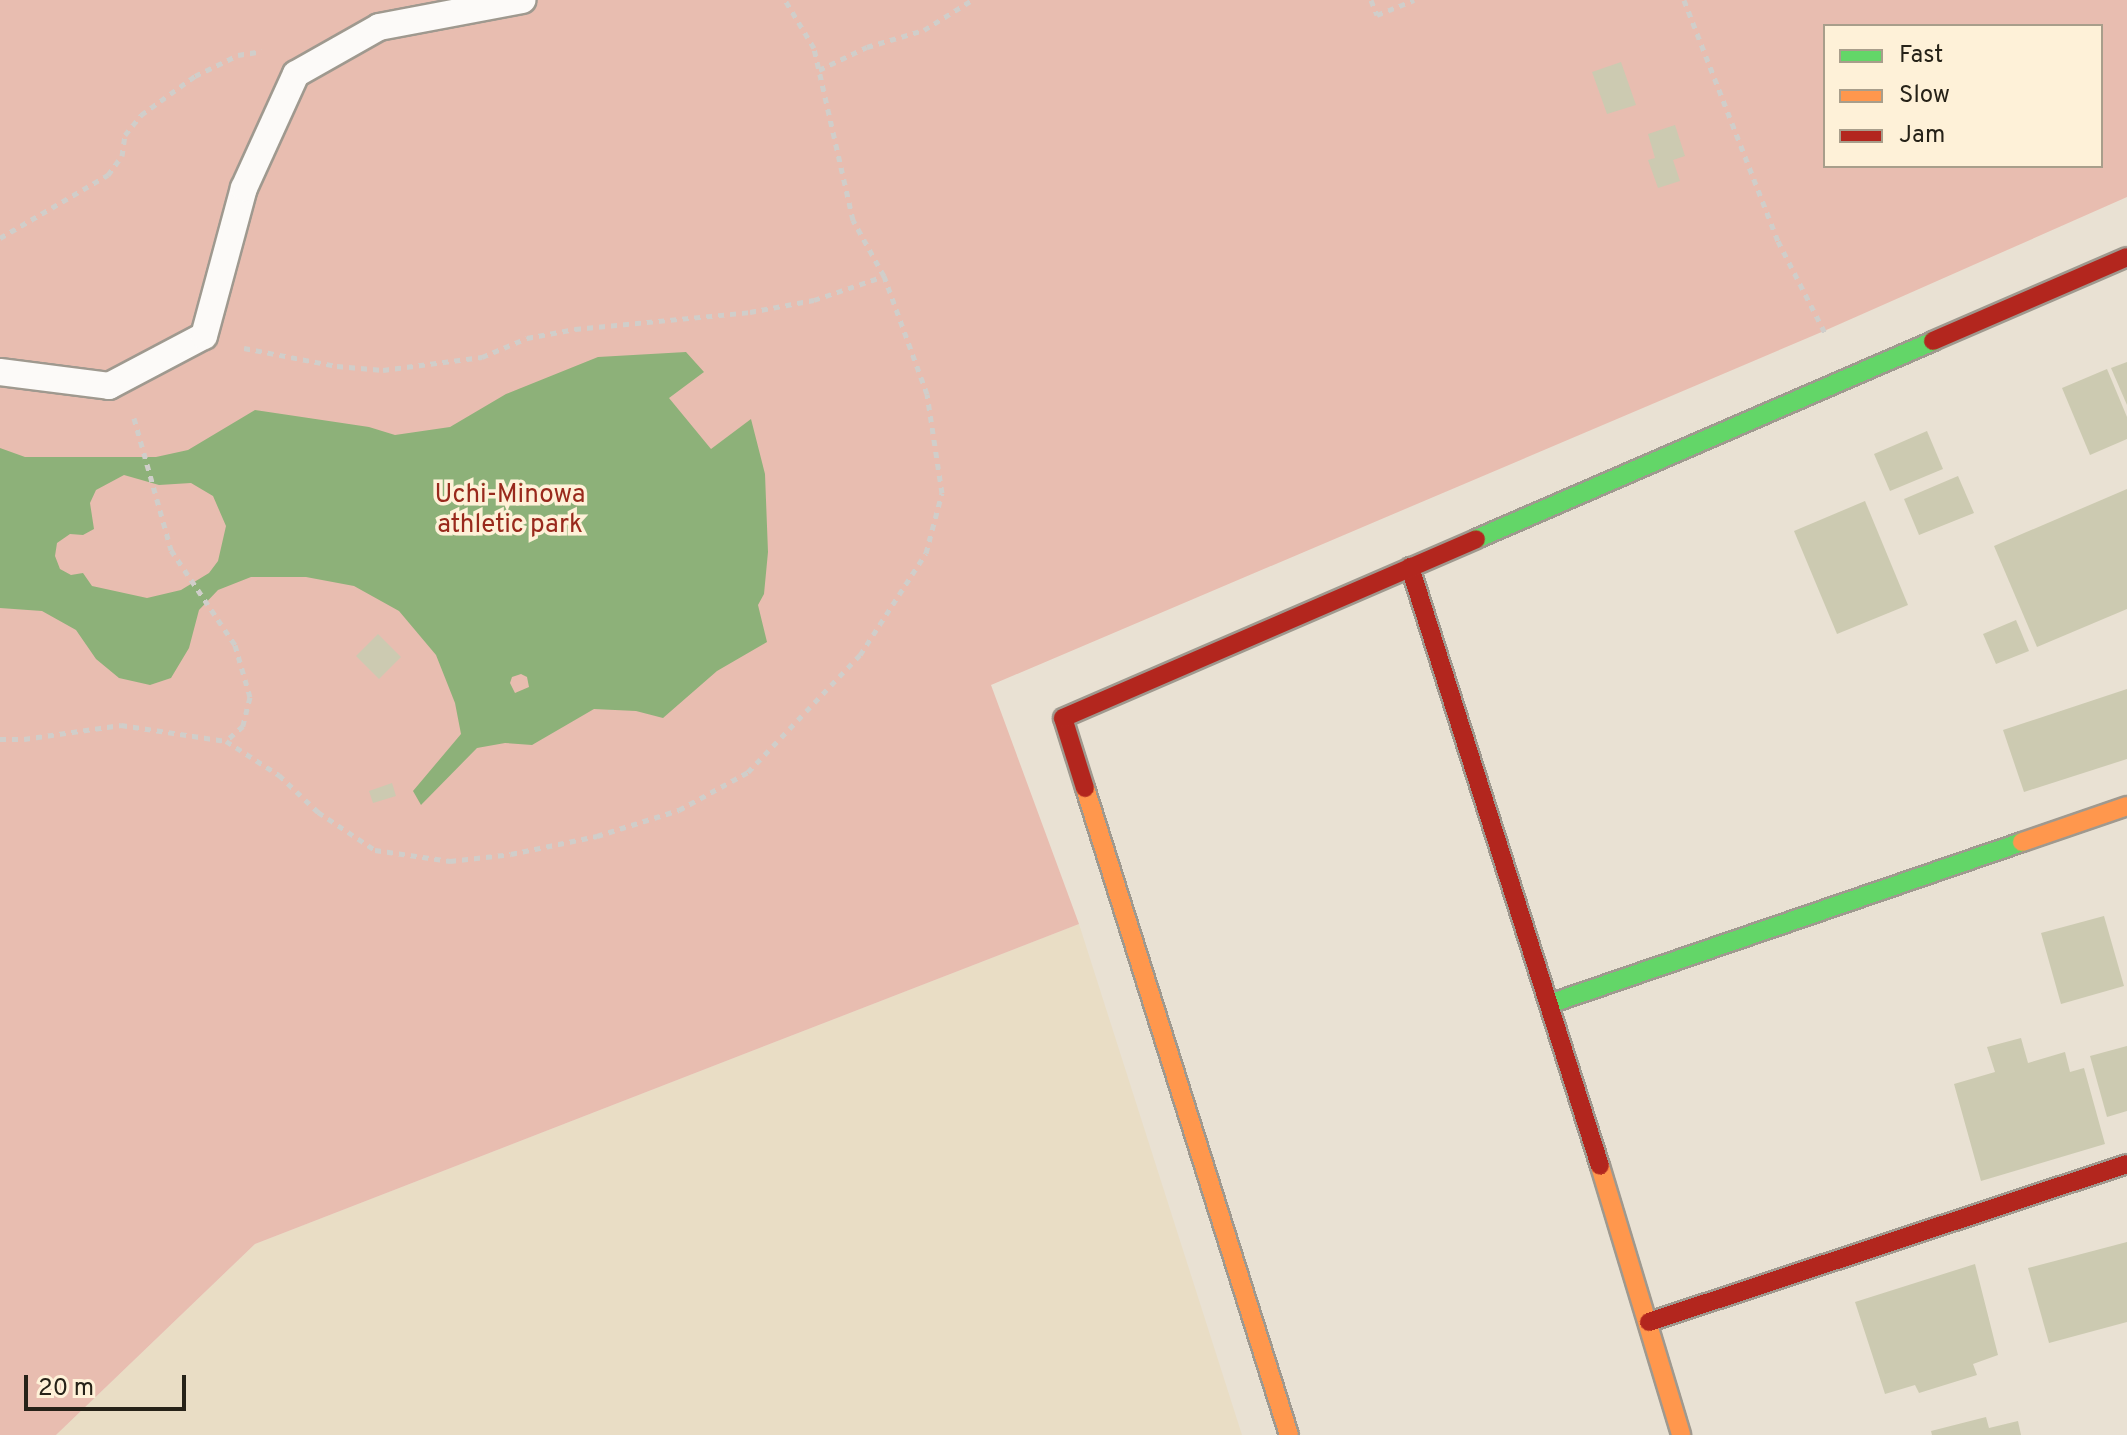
<!DOCTYPE html>
<html>
<head>
<meta charset="utf-8">
<style>
  body { margin:0 }
  #map { position:relative; width:2127px; height:1435px; overflow:hidden; background:#e9e1d3; font-family:Overpass,sans-serif }
  div>[style] { position:absolute }
  .built>* { inset:0; background:#e9ddc5 }
  .green>* { inset:0; background:#e8bdb0 }
  .water>* { inset:0; background:#8db179 }
  .building>* { inset:0; background:#cccab1 }
  .path>* { height:5px; margin-top:-2.5px; transform-origin:0; background:repeating-linear-gradient(90deg,#d0ceca 0 6px,transparent 0 12px) }
  .roads { filter:drop-shadow(2px 0 #9f998f) drop-shadow(-2px 0 #9f998f) drop-shadow(0 2px #9f998f) drop-shadow(0 -2px #9f998f) }
  .lane>* { height:26px; margin:-13px; padding:0 13px; transform-origin:13px; border-radius:13px; background:#fcfaf8 }
  .fast>* { height:18px; margin:-9px; padding:0 9px; transform-origin:9px; border-radius:9px; background:#63d668 }
  .slow>* { height:18px; margin:-9px; padding:0 9px; transform-origin:9px; border-radius:9px; background:#ff974d }
  .jam>* { height:18px; margin:-9px; padding:0 9px; transform-origin:9px; border-radius:9px; background:#b3261e }
  span { translate:-50% -50%; white-space:nowrap; text-align:center; line-height:1.15; -webkit-text-stroke:7px #fef1d8; paint-order:stroke }
  .park-label { font-size:26px; color:#99291c }
  .legend { position:absolute; left:1823px; top:24px; width:280px; height:144px; box-sizing:border-box; background:#fef1d8; border:2px solid #a89e8b; margin:0; padding:10px 14px; list-style:none; font-size:24px; color:#262218 }
  .legend li { display:flex; align-items:center; gap:16px; height:40px }
  .legend b { width:40px; border:2px solid #a89e8b }
  .scale { position:absolute; left:24px; top:1375px; width:162px; height:36px; box-sizing:border-box; border:4px solid #262218; border-top:0; padding-left:10px; font-size:24px; line-height:28px; white-space:nowrap; color:#262218; -webkit-text-stroke:6px #fef1d8; paint-order:stroke }
</style>
</head>
<body>
<div id="map">
  <div class="built">
    <div style="clip-path:polygon(1079px 924px,1242px 1435px,56px 1435px,255px 1244px)"></div>
  </div>
  <div class="green">
    <div style="clip-path:polygon(evenodd,0 0,2127px 0,2127px 197px,1824px 331px,991px 685px,1079px 924px,255px 1244px,56px 1435px,0 1435px,0 0,1825px 26px,2101px 26px,2101px 166px,1825px 166px,1825px 26px)"></div>
  </div>
  <div class="water">
    <div style="clip-path:polygon(evenodd,686px 352px,704px 372px,669px 398px,711px 449px,751px 419px,765px 474px,768px 552px,764px 594px,758px 605px,767px 642px,717px 671px,663px 718px,636px 711px,594px 709px,532px 745px,505px 743px,477px 748px,421px 805px,413px 791px,461px 734px,455px 703px,436px 655px,399px 611px,354px 586px,306px 577px,251px 577px,218px 590px,199px 610px,189px 648px,171px 678px,150px 685px,119px 678px,96px 659px,76px 630px,42px 611px,0 608px,0 448px,25px 457px,156px 457px,188px 450px,255px 410px,369px 427px,395px 435px,450px 427px,506px 394px,598px 357px,686px 352px,124px 475px,159px 485px,191px 483px,213px 496px,226px 526px,218px 561px,209px 573px,181px 590px,147px 598px,92px 586px,83px 573px,71px 575px,60px 569px,55px 556px,57px 543px,70px 534px,83px 535px,94px 529px,90px 503px,96px 490px,124px 475px,686px 352px,521px 674px,527px 677px,529px 687px,515px 693px,510px 683px,512px 677px,521px 674px)"></div>
  </div>
  <div class="building">
    <div style="clip-path:polygon(1621px 62px,1636px 105px,1607px 114px,1592px 72px)"></div>
    <div style="clip-path:polygon(1675px 125px,1685px 156px,1673px 160px,1680px 181px,1658px 188px,1648px 160px,1655px 158px,1648px 134px)"></div>
    <div style="clip-path:polygon(2127px 362px,2127px 405px,2111px 368px)"></div>
    <div style="clip-path:polygon(2107px 369px,2127px 417px,2127px 439px,2090px 455px,2062px 388px)"></div>
    <div style="clip-path:polygon(1927px 431px,1943px 469px,1890px 491px,1874px 454px)"></div>
    <div style="clip-path:polygon(1958px 476px,1974px 513px,1919px 535px,1904px 499px)"></div>
    <div style="clip-path:polygon(2127px 489px,2127px 609px,2037px 647px,1994px 546px)"></div>
    <div style="clip-path:polygon(1865px 501px,1908px 605px,1837px 634px,1794px 531px)"></div>
    <div style="clip-path:polygon(2016px 620px,2029px 651px,1996px 664px,1983px 634px)"></div>
    <div style="clip-path:polygon(378px 634px,401px 657px,379px 679px,356px 656px)"></div>
    <div style="clip-path:polygon(2127px 689px,2127px 759px,2024px 792px,2003px 730px)"></div>
    <div style="clip-path:polygon(392px 783px,396px 796px,373px 803px,369px 791px)"></div>
    <div style="clip-path:polygon(2104px 916px,2124px 986px,2061px 1004px,2041px 933px)"></div>
    <div style="clip-path:polygon(2021px 1038px,2028px 1063px,2065px 1052px,2070px 1072px,2084px 1068px,2105px 1144px,1981px 1181px,1954px 1084px,1995px 1072px,1987px 1047px)"></div>
    <div style="clip-path:polygon(2127px 1046px,2127px 1111px,2107px 1117px,2090px 1056px)"></div>
    <div style="clip-path:polygon(2127px 1242px,2127px 1322px,2049px 1343px,2028px 1268px)"></div>
    <div style="clip-path:polygon(1975px 1264px,1998px 1355px,1973px 1364px,1977px 1375px,1919px 1393px,1915px 1385px,1885px 1394px,1855px 1302px)"></div>
    <div style="clip-path:polygon(1986px 1417px,1989px 1428px,2018px 1421px,2021px 1435px,1932px 1435px,1931px 1431px)"></div>
  </div>
  <div class="path">
    <div style="left:1371px;top:0;width:16px;rotate:68deg"></div>
    <div style="left:1377px;top:15px;width:40px;rotate:-22deg"></div>
    <div style="left:1684px;top:0;width:259px;rotate:68.7deg"></div>
    <div style="left:1778px;top:241px;width:106px;rotate:62.9deg"></div>
    <div style="left:819px;top:70px;width:53px;rotate:-25.6deg"></div>
    <div style="left:867px;top:47px;width:59px;rotate:-16.6deg"></div>
    <div style="left:924px;top:30px;width:57px;rotate:-32deg"></div>
    <div style="left:0;top:238px;width:125px;rotate:-30.3deg"></div>
    <div style="left:108px;top:175px;width:24px;rotate:-54deg"></div>
    <div style="left:122px;top:156px;width:21px;rotate:-82deg"></div>
    <div style="left:125px;top:135px;width:26px;rotate:-51deg"></div>
    <div style="left:141px;top:115px;width:67px;rotate:-35.8deg"></div>
    <div style="left:195px;top:76px;width:48px;rotate:-26deg"></div>
    <div style="left:238px;top:55px;width:24px;rotate:-9deg"></div>
    <div style="left:244px;top:348px;width:95px;rotate:11deg"></div>
    <div style="left:337px;top:366px;width:46px;rotate:5deg"></div>
    <div style="left:383px;top:370px;width:100px;rotate:-7.5deg"></div>
    <div style="left:482px;top:357px;width:49px;rotate:-22.9deg"></div>
    <div style="left:527px;top:338px;width:49px;rotate:-10.6deg"></div>
    <div style="left:575px;top:329px;width:176px;rotate:-5.5deg"></div>
    <div style="left:750px;top:312px;width:65px;rotate:-10.6deg"></div>
    <div style="left:814px;top:300px;width:74px;rotate:-18.9deg"></div>
    <div style="left:134px;top:418px;width:137px;rotate:74.3deg"></div>
    <div style="left:171px;top:550px;width:115px;rotate:56deg"></div>
    <div style="left:235px;top:645px;width:54px;rotate:73.9deg"></div>
    <div style="left:250px;top:697px;width:30px;rotate:104deg"></div>
    <div style="left:243px;top:726px;width:23px;rotate:139deg"></div>
    <div style="left:0;top:739px;width:24px"></div>
    <div style="left:24px;top:739px;width:98px;rotate:-8.2deg"></div>
    <div style="left:121px;top:725px;width:106px;rotate:8.7deg"></div>
    <div style="left:226px;top:741px;width:63px;rotate:32.7deg"></div>
    <div style="left:279px;top:775px;width:54px;rotate:43.5deg"></div>
    <div style="left:318px;top:812px;width:69px;rotate:33.7deg"></div>
    <div style="left:375px;top:850px;width:76px;rotate:8.3deg"></div>
    <div style="left:450px;top:861px;width:61px;rotate:-6.5deg"></div>
    <div style="left:511px;top:854px;width:88px;rotate:-11.8deg"></div>
    <div style="left:597px;top:836px;width:86px;rotate:-17.6deg"></div>
    <div style="left:679px;top:810px;width:79px;rotate:-28.8deg"></div>
    <div style="left:748px;top:772px;width:162px;rotate:-46.3deg"></div>
    <div style="left:860px;top:655px;width:121px;rotate:-57.1deg"></div>
    <div style="left:926px;top:553px;width:62px;rotate:-75.1deg"></div>
    <div style="left:942px;top:493px;width:100px;rotate:-98.6deg"></div>
    <div style="left:927px;top:394px;width:126px;rotate:-110deg"></div>
    <div style="left:884px;top:276px;width:64px;rotate:-119deg"></div>
    <div style="left:853px;top:220px;width:176px;rotate:-102.8deg"></div>
    <div style="left:814px;top:48px;width:56px;rotate:-121.1deg"></div>
  </div>
  <div class="roads">
    <div class="lane">
      <div style="left:0;top:372px;width:110px;rotate:7.3deg"></div>
      <div style="left:109px;top:386px;width:107px;rotate:-27.8deg"></div>
      <div style="left:204px;top:336px;width:153px;rotate:-74.9deg"></div>
      <div style="left:244px;top:188px;width:125px;rotate:-65.5deg"></div>
      <div style="left:296px;top:74px;width:95px;rotate:-29.5deg"></div>
      <div style="left:379px;top:27px;width:146px;rotate:-10.7deg"></div>
    </div>
    <div class="fast">
      <div style="left:1476px;top:539px;width:498px;rotate:-23.4deg"></div>
      <div style="left:1549px;top:1004px;width:500px;rotate:-18.9deg"></div>
    </div>
    <div class="slow">
      <div style="left:1085px;top:788px;width:678px;rotate:72.5deg"></div>
      <div style="left:2022px;top:842px;width:111px;rotate:-18.9deg"></div>
      <div style="left:1600px;top:1166px;width:281px;rotate:73.2deg"></div>
    </div>
    <div class="jam">
      <div style="left:1933px;top:341px;width:211px;rotate:-23.4deg"></div>
      <div style="left:1410px;top:567px;width:628px;rotate:72.4deg"></div>
      <div style="left:1085px;top:788px;width:73px;rotate:-107.4deg"></div>
      <div style="left:1063px;top:718px;width:450px;rotate:-23.4deg"></div>
      <div style="left:1649px;top:1322px;width:503px;rotate:-18.29deg"></div>
    </div>
  </div>
  <div class="park-label">
    <span style="left:510px;top:511px">Uchi-Minowa<br>athletic park</span>
  </div>
  <ul class="legend">
  <li><b style="height:10px;background:#63d668"></b>Fast</li>
  <li><b style="height:10px;background:#ff974d"></b>Slow</li>
  <li><b style="height:10px;background:#b3261e"></b>Jam</li>
  </ul>
  <div class="scale">20 m</div>
</div>
</body>
</html>
